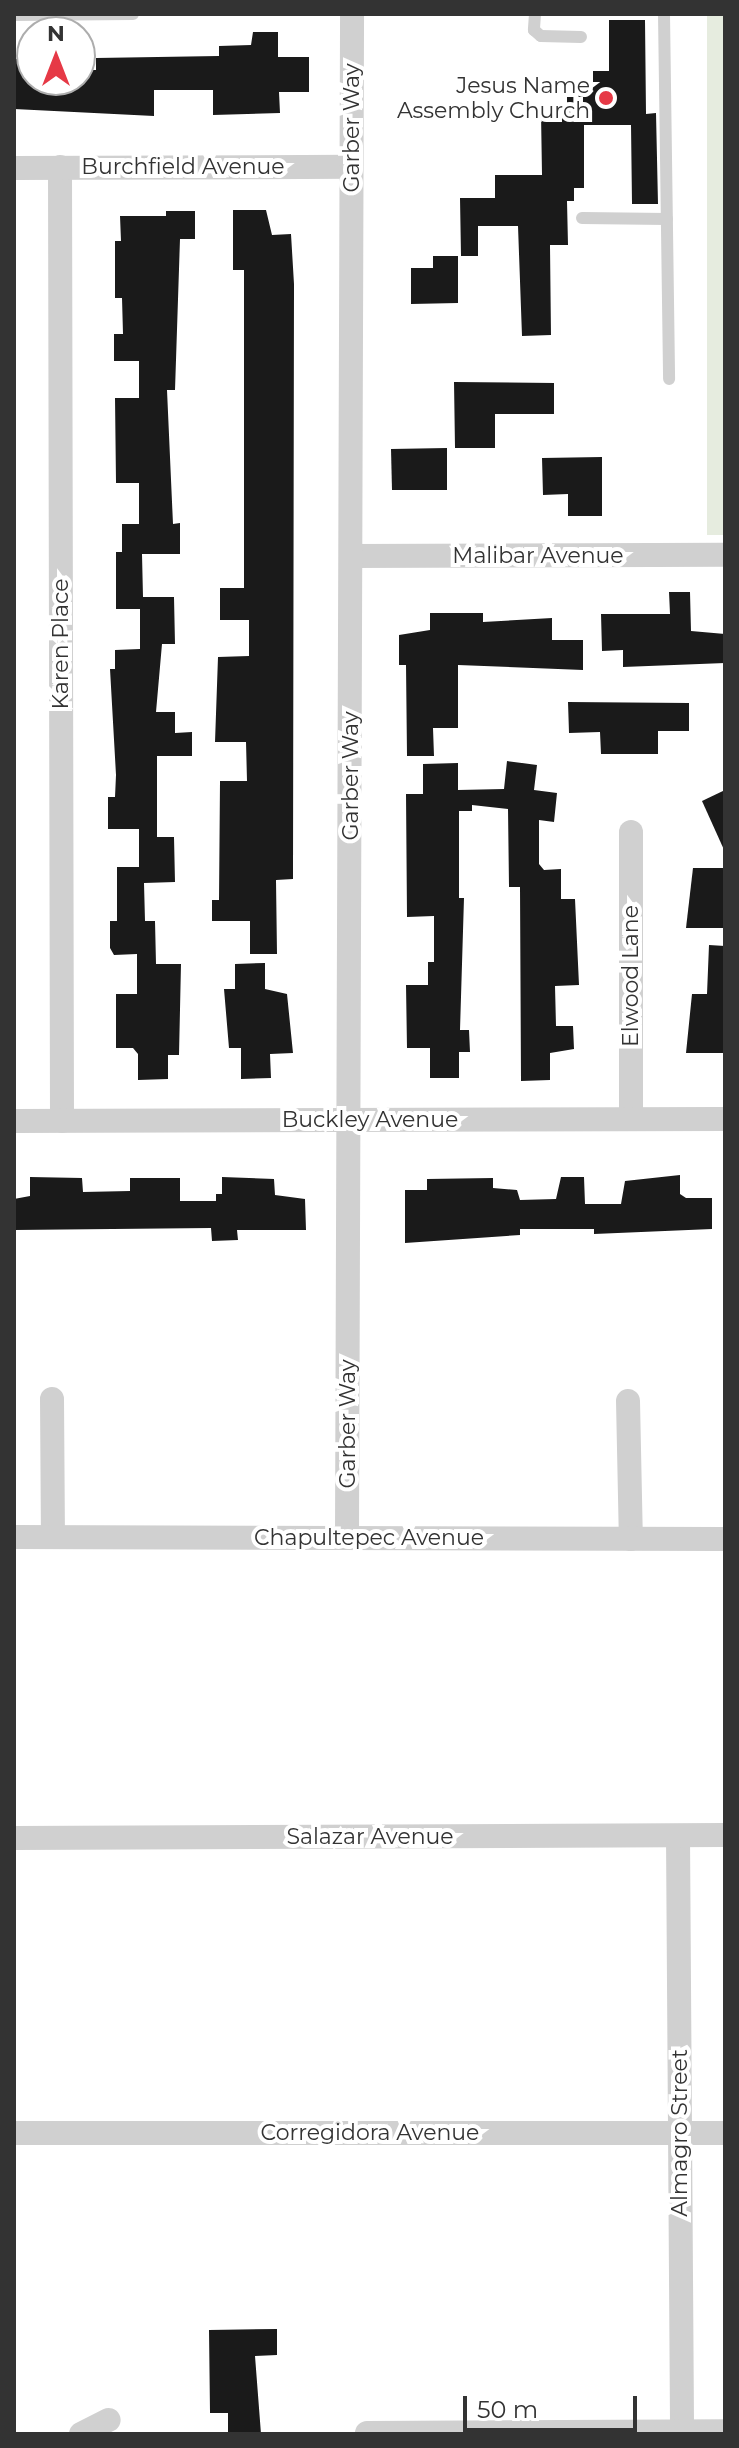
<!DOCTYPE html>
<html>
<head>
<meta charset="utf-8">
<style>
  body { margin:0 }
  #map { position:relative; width:739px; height:2448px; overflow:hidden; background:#fff; font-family:Montserrat,sans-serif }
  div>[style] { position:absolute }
  .green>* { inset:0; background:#e6ecdf }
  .building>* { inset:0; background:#1a1a1a }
  .service>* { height:12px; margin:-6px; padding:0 6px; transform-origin:6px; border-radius:6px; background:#d0d0d0 }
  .minor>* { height:24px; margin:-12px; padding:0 12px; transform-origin:12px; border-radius:12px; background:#d0d0d0 }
  .dots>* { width:22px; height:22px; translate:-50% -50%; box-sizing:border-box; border:4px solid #fff; border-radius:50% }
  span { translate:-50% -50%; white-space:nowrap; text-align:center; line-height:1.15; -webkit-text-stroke:8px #fff; paint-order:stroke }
  .poi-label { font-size:22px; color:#333 }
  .right { translate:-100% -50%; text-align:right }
  .street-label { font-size:22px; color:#333 }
  .frame { position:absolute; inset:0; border:16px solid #333; pointer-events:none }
  .north { position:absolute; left:16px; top:16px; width:80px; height:80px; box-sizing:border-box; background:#fff; border:2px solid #adadad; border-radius:50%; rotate:0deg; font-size:22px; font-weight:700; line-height:32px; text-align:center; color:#333 }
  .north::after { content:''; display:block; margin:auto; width:28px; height:36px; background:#e63946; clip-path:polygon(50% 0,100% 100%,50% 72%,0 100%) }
  .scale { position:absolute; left:463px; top:2396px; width:174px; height:36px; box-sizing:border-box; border:4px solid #333; border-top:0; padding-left:10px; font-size:24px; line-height:28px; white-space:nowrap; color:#333; -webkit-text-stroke:6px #fff; paint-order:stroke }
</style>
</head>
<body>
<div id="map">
  <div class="green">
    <div style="clip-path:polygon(707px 14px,725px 14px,725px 535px,707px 535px)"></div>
  </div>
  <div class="building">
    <div style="clip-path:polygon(609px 20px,645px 20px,646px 114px,656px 113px,658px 204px,632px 204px,631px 125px,584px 125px,584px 188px,574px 188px,574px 201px,567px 201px,568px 245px,550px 245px,551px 335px,522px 336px,518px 226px,478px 226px,478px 256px,461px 256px,460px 198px,495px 198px,495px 175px,542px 175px,541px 113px,567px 113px,567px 83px,593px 83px,593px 71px,609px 71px)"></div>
    <div style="clip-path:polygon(253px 32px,278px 32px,278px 57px,309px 57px,309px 92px,279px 92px,280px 113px,213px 115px,213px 90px,154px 90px,154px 116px,14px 109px,14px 59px,32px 59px,32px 80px,80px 80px,83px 70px,96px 70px,96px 58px,219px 56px,219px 46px,251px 45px)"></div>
    <div style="clip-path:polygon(233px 210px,266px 210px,272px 235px,291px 234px,294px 284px,293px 879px,276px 880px,277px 954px,250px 954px,250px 921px,212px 921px,212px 900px,219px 900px,220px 781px,247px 781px,246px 742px,215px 742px,218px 657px,249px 656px,249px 620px,220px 620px,220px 588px,244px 588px,244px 270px,233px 270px)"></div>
    <div style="clip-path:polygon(166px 211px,195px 211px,195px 239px,180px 239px,175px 390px,167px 390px,173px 524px,180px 523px,180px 554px,142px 554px,143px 597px,174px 597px,175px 644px,162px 644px,156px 712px,175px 712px,175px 733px,192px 732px,192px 756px,157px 756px,157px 837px,174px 837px,175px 882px,144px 883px,145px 921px,155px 921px,156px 964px,181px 964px,179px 1055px,168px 1055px,168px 1079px,138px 1080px,138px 1054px,133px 1048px,116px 1048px,116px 994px,137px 994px,137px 954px,114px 955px,110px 948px,110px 921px,117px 921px,117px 867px,139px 867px,139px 829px,108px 829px,108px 797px,115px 797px,116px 775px,110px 669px,115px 669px,115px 650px,140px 649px,140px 609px,116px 609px,116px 552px,122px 552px,122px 524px,139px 524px,139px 483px,116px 483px,115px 398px,139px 398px,139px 361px,114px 361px,114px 334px,123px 334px,122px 298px,115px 298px,115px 241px,121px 241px,120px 216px,166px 216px)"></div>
    <div style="clip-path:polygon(433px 256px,458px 256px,458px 303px,411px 304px,411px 268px,433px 268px)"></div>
    <div style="clip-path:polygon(454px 382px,554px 383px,554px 414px,495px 414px,495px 448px,455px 448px)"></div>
    <div style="clip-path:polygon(447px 448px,447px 490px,392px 490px,391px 449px)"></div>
    <div style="clip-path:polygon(602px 457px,602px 516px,568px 516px,568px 494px,543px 495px,542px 458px)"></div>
    <div style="clip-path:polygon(669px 592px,690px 592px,691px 631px,725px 634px,725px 663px,623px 667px,623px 650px,602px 651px,601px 614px,670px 614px)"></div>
    <div style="clip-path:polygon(430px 613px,483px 613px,483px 622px,552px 618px,552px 640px,583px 640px,583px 670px,458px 665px,458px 728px,433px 728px,434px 756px,407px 756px,406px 665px,399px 665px,399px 635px,430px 630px)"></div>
    <div style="clip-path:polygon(568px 702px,689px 703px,689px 731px,658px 731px,658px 754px,601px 754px,600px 732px,569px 733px)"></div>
    <div style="clip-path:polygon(507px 761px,537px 765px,534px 790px,557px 793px,554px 822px,539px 820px,539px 864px,544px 870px,561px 869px,561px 899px,575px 899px,579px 985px,555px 986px,556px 1026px,573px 1026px,574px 1049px,550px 1053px,550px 1080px,521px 1081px,520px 887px,509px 887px,508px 809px,472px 805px,472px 811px,459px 811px,459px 898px,464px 898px,460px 1030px,469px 1030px,470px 1052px,459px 1052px,459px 1078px,430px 1078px,430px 1048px,407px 1048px,406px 985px,428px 985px,428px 962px,434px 962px,434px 916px,407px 917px,406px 794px,423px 794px,423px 764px,458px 763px,458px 790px,504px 789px)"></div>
    <div style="clip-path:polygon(725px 790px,725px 852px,702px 801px)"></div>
    <div style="clip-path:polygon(693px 868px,725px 868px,725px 928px,686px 928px)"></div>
    <div style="clip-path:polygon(709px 945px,725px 946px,725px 1053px,686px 1053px,692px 994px,707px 994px)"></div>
    <div style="clip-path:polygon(265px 963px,265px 989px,287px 994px,293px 1053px,270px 1054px,271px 1078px,241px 1079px,241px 1048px,229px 1048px,224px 989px,235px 989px,235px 964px)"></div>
    <div style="clip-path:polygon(680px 1175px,680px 1194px,686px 1198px,712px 1198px,712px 1229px,594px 1234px,594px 1229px,520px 1229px,520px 1235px,405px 1243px,405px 1190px,427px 1190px,427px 1179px,493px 1178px,493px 1188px,517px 1190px,520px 1200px,556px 1199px,561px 1177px,584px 1177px,585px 1204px,621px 1204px,625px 1181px)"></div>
    <div style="clip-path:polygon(30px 1177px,82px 1178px,83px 1192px,130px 1191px,130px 1178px,180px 1178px,180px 1201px,216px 1201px,216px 1194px,222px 1194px,222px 1177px,274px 1179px,275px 1195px,305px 1199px,306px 1230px,237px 1230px,238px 1240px,212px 1241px,211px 1228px,14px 1230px,14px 1199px,30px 1196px)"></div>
    <div style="clip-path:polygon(277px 2329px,277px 2355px,255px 2356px,261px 2434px,228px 2434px,228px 2413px,210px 2413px,209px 2330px)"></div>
  </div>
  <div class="service">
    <div style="left:535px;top:14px;width:16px;rotate:94deg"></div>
    <div style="left:534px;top:30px;width:9px;rotate:41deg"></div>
    <div style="left:541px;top:36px;width:40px;rotate:1.4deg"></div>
    <div style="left:664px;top:14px;width:365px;rotate:89.2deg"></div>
    <div style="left:14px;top:15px;width:119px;rotate:-0.5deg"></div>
    <div style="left:582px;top:218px;width:85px;rotate:0.7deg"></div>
  </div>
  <div class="minor">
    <div style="left:60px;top:167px;width:954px;rotate:89.88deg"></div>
    <div style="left:14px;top:168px;width:337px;rotate:-0.2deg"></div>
    <div style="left:351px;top:556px;width:374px;rotate:-0.2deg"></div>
    <div style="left:631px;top:832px;width:287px;rotate:90deg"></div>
    <div style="left:14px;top:1121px;width:711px;rotate:-0.16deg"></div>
    <div style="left:52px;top:1399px;width:138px;rotate:89.6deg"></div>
    <div style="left:628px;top:1401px;width:138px;rotate:88.8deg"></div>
    <div style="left:14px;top:1537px;width:711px;rotate:0.16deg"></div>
    <div style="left:347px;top:1538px;width:1524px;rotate:-89.81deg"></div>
    <div style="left:678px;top:1836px;width:595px;rotate:89.61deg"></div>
    <div style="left:14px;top:1838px;width:711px;rotate:-0.24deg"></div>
    <div style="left:14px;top:2133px;width:711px"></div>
    <div style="left:367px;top:2433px;width:358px;rotate:-0.3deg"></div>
    <div style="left:81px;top:2434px;width:31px;rotate:-27deg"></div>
  </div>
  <div class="dots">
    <div style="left:606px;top:98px;background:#e63946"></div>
  </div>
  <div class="poi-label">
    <span class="right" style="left:590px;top:98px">Jesus Name<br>Assembly Church</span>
  </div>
  <div class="street-label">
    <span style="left:352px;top:128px;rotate:-90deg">Garber Way</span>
    <span style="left:183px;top:167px">Burchfield Avenue</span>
    <span style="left:538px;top:556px">Malibar Avenue</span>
    <span style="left:61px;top:644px;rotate:-90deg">Karen Place</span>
    <span style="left:351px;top:776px;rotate:-90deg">Garber Way</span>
    <span style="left:631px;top:976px;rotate:-90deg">Elwood Lane</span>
    <span style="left:370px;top:1120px">Buckley Avenue</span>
    <span style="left:348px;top:1424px;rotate:-90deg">Garber Way</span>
    <span style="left:369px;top:1538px">Chapultepec Avenue</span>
    <span style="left:370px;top:1837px">Salazar Avenue</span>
    <span style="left:370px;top:2133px">Corregidora Avenue</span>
    <span style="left:680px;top:2133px;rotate:-90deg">Almagro Street</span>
  </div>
  <div class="frame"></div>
  <div class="north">N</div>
  <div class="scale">50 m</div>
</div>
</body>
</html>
